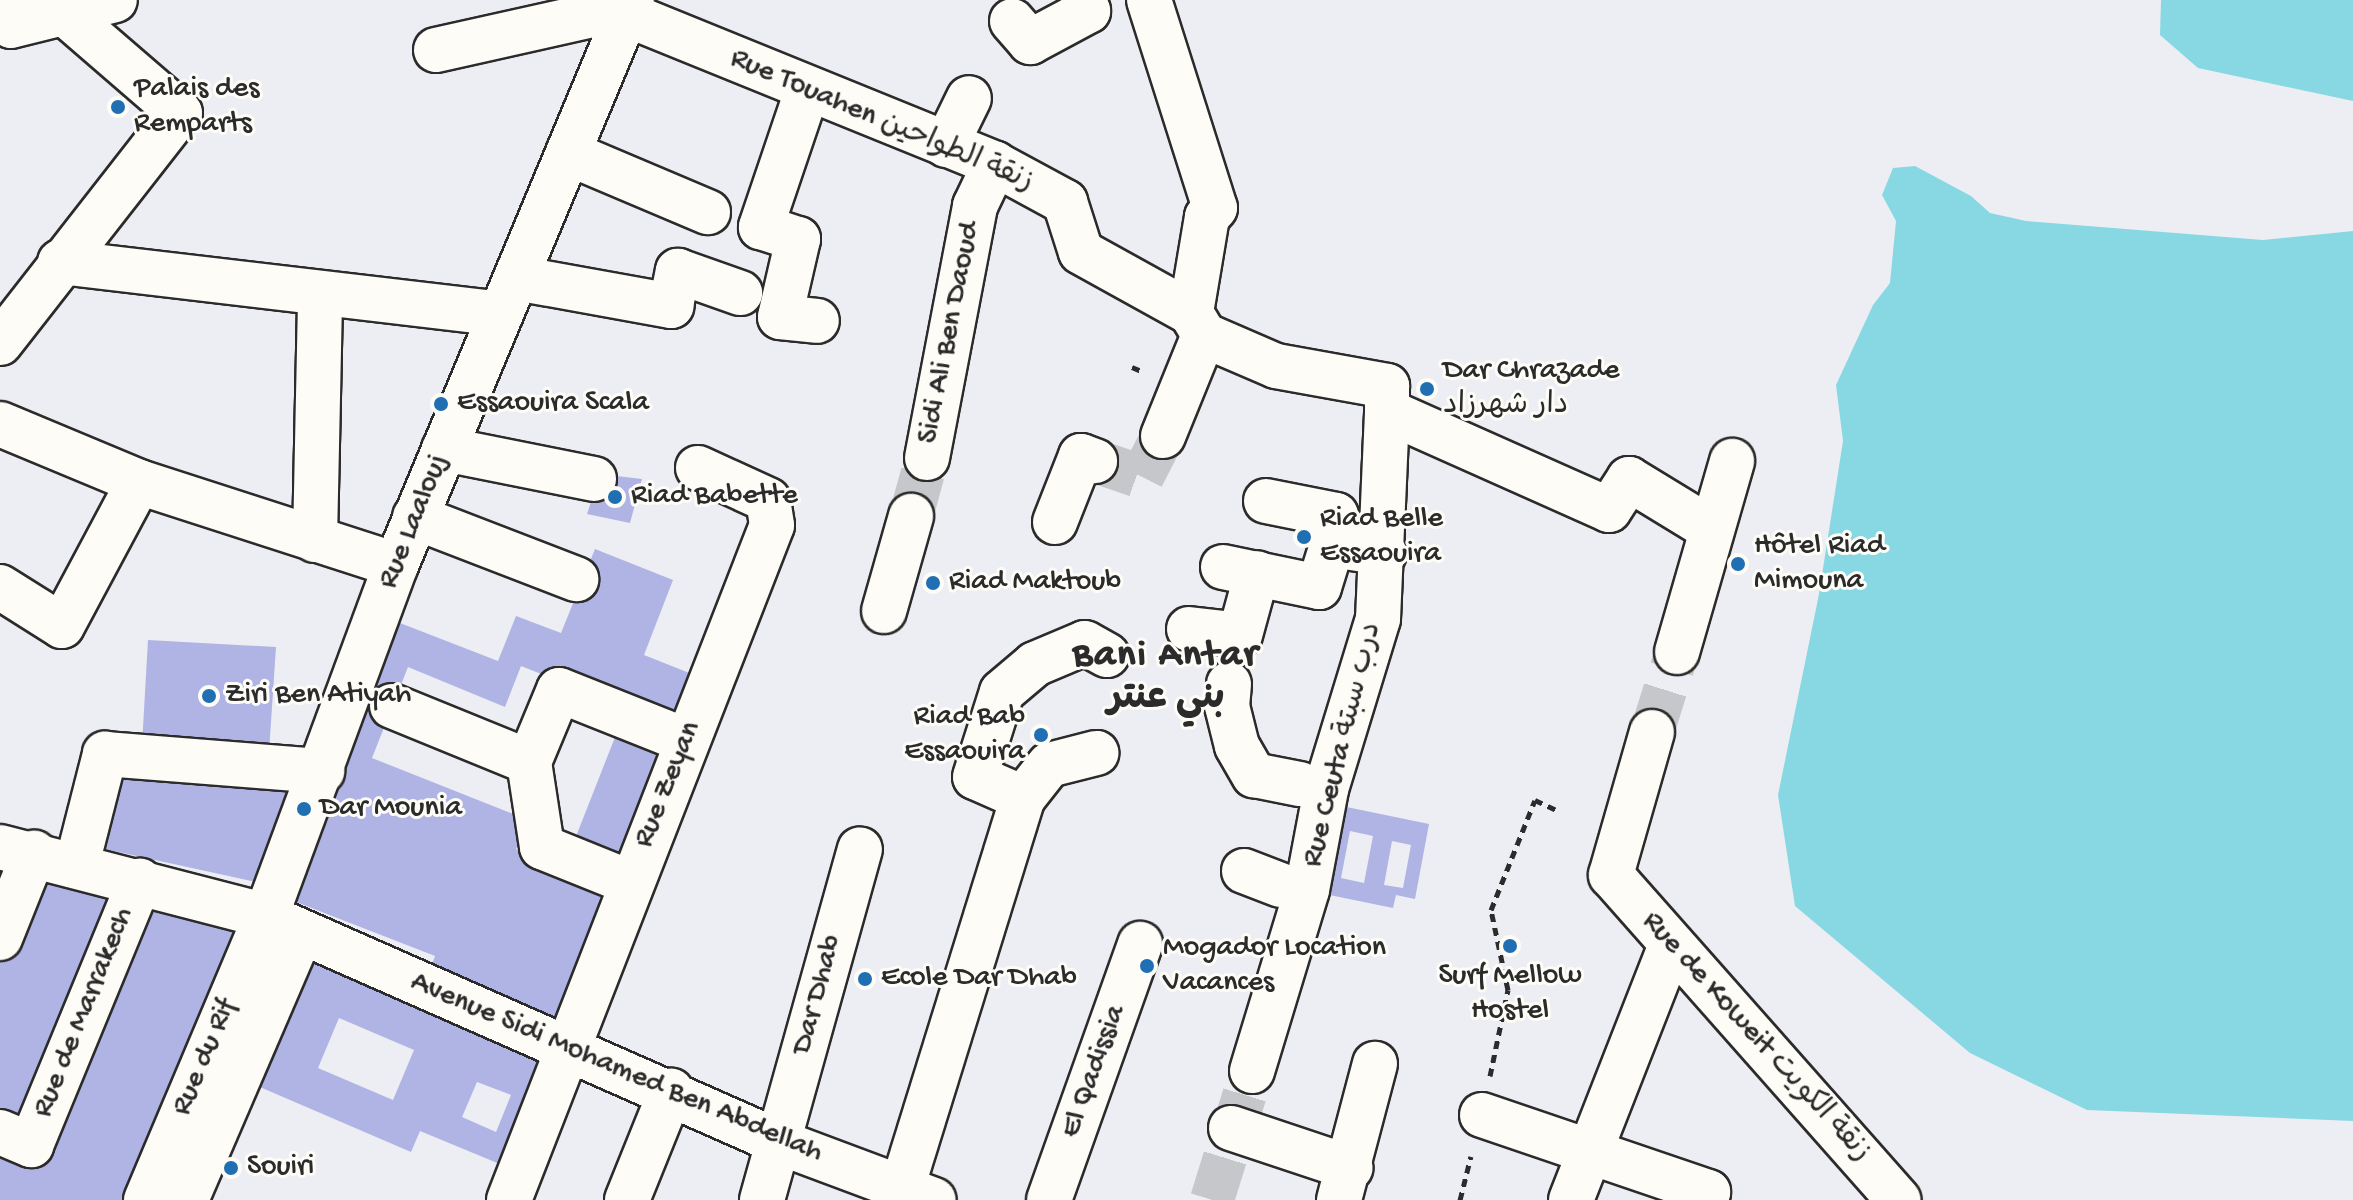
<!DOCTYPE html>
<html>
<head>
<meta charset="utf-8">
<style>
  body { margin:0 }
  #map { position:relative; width:2353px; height:1200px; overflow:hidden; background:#edeef3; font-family:"Gochi Hand","Playpen Sans Arabic",sans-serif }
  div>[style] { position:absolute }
  .water>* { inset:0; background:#88d8e4 }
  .building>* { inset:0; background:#afb4e5 }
  .minor-tunnel>* { height:44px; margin-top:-22px; transform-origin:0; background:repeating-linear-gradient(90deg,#c6c7cb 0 44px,transparent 0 66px) }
  .path>* { height:5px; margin-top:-2.5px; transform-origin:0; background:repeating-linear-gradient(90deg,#2b2b2b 0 8px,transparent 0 14px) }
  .roads { filter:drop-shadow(2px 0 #2b2b2b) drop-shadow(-2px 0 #2b2b2b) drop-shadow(0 2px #2b2b2b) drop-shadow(0 -2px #2b2b2b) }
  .minor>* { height:44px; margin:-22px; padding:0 22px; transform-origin:22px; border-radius:22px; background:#fdfcf7 }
  .dots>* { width:22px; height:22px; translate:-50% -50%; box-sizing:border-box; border:4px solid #fdfcf7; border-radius:50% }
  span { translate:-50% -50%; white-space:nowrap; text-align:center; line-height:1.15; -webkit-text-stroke:6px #fdfcf7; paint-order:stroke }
  .poi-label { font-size:30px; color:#2b2b2b }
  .left { translate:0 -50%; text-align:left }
  .right { translate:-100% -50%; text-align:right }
  .street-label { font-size:30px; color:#2b2b2b }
  .district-label { font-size:38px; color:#2b2b2b; font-weight:700; letter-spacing:2px }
</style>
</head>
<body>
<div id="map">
  <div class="water">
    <div style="clip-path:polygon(2161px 0,2353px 0,2353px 101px,2198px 68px,2160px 35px)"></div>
    <div style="clip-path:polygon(1915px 166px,1971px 196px,1990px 213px,2026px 221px,2263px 240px,2353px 231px,2353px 1121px,2087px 1110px,1970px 1053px,1795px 906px,1778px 795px,1819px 594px,1843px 441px,1836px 385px,1873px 305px,1890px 283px,1896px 221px,1882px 195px,1893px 168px)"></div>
  </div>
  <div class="building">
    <div style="clip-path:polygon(600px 474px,642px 479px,630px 523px,587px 514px)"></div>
    <div style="clip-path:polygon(595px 549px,673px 580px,644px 655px,702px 678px,682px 730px,521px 666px,505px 707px,408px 667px,372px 758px,528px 820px,516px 849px,618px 890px,565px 1022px,431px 967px,435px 956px,291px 900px,400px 623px,498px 661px,516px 616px,561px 633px)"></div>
    <div style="clip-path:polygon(148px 640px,276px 647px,269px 752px,142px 745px)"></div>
    <div style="clip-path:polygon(621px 722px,675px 744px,625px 872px,571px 849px)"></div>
    <div style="clip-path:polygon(108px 769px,312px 779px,270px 885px,91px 846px)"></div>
    <div style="clip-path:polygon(evenodd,1327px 803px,1429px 824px,1415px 899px,1396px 895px,1393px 908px,1310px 891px,1327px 803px,1350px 831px,1373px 836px,1364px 883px,1341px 878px,1350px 831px,1327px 803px,1392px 841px,1411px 845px,1403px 888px,1384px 885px,1392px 841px)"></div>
    <div style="clip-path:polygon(32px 875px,116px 900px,23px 1131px,0 1121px,0 954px)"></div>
    <div style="clip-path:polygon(144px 903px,250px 932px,139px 1200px,0 1200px,0 1142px,40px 1159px)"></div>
    <div style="clip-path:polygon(evenodd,309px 950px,554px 1053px,507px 1167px,420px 1131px,411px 1152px,253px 1084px,309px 950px,339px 1018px,414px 1050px,393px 1100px,318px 1068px,339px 1018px,309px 950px,477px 1082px,511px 1095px,496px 1132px,462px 1117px,477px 1082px)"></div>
  </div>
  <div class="minor-tunnel">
    <div style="left:1095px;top:461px;width:50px;rotate:18.8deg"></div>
    <div style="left:1142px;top:477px;width:46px;rotate:-62.9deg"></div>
    <div style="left:911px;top:516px;width:60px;rotate:-74.6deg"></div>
    <div style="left:1652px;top:732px;width:84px;rotate:-72.6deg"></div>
    <div style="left:1212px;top:1200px;width:135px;rotate:-72.8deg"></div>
  </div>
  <div class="path">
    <div style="left:1132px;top:367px;width:13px;rotate:23deg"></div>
    <div style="left:1490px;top:1076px;width:88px;rotate:-78.2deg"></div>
    <div style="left:1508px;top:990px;width:82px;rotate:-102deg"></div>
    <div style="left:1491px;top:910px;width:118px;rotate:-68.2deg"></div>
    <div style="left:1535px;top:800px;width:26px;rotate:25deg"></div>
    <div style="left:1460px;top:1200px;width:45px;rotate:-76deg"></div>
  </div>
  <div class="roads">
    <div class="minor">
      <div style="left:0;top:0;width:28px;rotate:67deg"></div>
      <div style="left:11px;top:26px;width:107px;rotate:-14deg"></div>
      <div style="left:1149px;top:0;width:218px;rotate:72.4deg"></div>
      <div style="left:1215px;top:208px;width:12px;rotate:132deg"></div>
      <div style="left:1207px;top:217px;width:97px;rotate:99.5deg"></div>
      <div style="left:1012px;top:21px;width:28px;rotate:49deg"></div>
      <div style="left:1030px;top:42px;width:66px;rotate:-28.1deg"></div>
      <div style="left:1088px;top:11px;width:12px;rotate:-114deg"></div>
      <div style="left:436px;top:50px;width:160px;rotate:-12.6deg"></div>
      <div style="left:592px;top:15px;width:34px;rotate:-2deg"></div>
      <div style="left:626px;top:14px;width:398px;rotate:22.1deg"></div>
      <div style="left:995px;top:164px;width:80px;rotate:28.5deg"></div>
      <div style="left:1065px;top:202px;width:52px;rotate:72.3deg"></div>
      <div style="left:1081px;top:252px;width:126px;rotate:29deg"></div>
      <div style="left:1191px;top:313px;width:26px;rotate:59deg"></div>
      <div style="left:1204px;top:335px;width:78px;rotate:23.3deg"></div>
      <div style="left:1276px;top:366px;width:113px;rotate:10.2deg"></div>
      <div style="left:1387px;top:386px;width:25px;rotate:90deg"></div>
      <div style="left:1387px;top:411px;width:243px;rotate:24deg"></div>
      <div style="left:1609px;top:510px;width:37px;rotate:-57deg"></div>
      <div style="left:1629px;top:479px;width:96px;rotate:31.4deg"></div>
      <div style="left:807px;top:91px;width:144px;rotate:108.7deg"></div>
      <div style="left:761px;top:227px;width:39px;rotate:18deg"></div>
      <div style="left:798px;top:239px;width:80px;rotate:103deg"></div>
      <div style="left:780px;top:317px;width:37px;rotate:6deg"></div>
      <div style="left:946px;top:145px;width:52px;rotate:-63.9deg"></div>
      <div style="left:568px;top:153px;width:152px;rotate:22.9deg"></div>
      <div style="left:60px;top:262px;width:444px;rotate:6.7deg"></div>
      <div style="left:516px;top:278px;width:158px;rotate:10.2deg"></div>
      <div style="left:671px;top:306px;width:36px;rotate:-79deg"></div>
      <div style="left:678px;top:271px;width:66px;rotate:19.5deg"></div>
      <div style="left:0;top:343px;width:292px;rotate:-52deg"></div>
      <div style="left:180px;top:113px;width:155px;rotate:-139.2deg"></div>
      <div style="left:0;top:424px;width:151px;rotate:22.6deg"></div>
      <div style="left:139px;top:482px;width:270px;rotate:17.9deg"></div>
      <div style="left:1163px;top:436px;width:109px;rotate:-67.9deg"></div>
      <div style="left:444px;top:449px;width:153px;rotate:11.3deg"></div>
      <div style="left:927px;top:458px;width:257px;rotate:-79.2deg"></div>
      <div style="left:975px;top:206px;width:47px;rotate:-64.5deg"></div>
      <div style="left:1266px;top:501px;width:71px;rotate:11.3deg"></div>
      <div style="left:1336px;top:515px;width:30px;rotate:98deg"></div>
      <div style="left:415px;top:517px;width:173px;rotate:21.1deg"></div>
      <div style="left:1055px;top:522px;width:71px;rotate:-68.5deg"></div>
      <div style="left:1081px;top:456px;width:15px;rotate:20deg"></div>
      <div style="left:315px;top:540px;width:247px;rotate:-88.8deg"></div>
      <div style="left:1223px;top:567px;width:98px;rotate:11.8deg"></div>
      <div style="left:1319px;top:587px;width:44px;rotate:-72.8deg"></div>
      <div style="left:1332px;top:545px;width:53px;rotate:8.7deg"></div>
      <div style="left:0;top:587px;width:73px;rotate:32.2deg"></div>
      <div style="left:62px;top:626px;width:163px;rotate:-61.9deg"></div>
      <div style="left:884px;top:611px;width:99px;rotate:-74.1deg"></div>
      <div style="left:1189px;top:629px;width:51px;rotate:6.7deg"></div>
      <div style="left:1240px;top:635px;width:64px;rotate:-74.7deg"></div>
      <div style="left:1677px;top:652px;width:199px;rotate:-73.9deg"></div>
      <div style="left:1229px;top:684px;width:22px;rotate:95deg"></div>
      <div style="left:1227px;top:706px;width:41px;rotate:76deg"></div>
      <div style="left:1237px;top:746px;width:34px;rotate:60deg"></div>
      <div style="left:1254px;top:775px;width:47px;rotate:11.1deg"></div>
      <div style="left:392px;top:706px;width:148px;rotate:22.2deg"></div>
      <div style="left:529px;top:762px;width:78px;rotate:-67.4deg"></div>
      <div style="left:559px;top:690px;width:138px;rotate:21.7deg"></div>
      <div style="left:1652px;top:732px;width:149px;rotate:106deg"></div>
      <div style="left:1611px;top:875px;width:434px;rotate:48.5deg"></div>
      <div style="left:529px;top:762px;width:86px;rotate:81.3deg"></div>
      <div style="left:542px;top:847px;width:96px;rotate:22deg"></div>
      <div style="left:1023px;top:798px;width:52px;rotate:-156.4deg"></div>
      <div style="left:975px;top:777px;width:89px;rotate:-72.4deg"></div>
      <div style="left:1002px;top:692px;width:43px;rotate:-40.3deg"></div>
      <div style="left:1035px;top:664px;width:54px;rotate:-22.8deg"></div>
      <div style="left:1085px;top:643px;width:25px;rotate:29deg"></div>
      <div style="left:0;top:847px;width:275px;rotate:14.5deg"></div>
      <div style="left:266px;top:916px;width:561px;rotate:23.78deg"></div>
      <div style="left:779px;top:1142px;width:165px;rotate:20.5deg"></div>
      <div style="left:77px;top:864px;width:114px;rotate:-75.7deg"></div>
      <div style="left:105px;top:754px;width:218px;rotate:4.5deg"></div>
      <div style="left:1244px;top:871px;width:39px;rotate:21deg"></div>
      <div style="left:0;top:938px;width:92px;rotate:-68.2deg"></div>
      <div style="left:1252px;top:1071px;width:189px;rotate:-73.1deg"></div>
      <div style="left:1307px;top:890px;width:103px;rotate:-79.3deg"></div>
      <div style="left:1326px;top:789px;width:178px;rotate:-73deg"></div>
      <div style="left:1378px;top:619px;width:208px;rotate:-87.5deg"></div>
      <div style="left:1482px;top:1115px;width:239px;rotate:18.8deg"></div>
      <div style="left:1708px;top:1192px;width:8px;rotate:104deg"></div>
      <div style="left:1231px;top:1128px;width:126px;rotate:18.4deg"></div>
      <div style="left:0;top:1132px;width:34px;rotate:23deg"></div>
      <div style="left:31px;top:1145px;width:286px;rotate:-67.6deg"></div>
      <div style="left:902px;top:1188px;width:408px;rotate:-72.8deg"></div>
      <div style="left:1023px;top:798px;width:42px;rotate:-51.8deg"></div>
      <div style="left:1049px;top:765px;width:49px;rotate:-14.3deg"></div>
      <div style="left:146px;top:1200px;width:308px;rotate:-67.1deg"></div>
      <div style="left:266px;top:916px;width:374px;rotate:-69.7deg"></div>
      <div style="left:396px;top:565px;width:612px;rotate:-67.33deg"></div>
      <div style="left:186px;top:1200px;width:288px;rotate:-66.7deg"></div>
      <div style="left:509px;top:1200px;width:724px;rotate:-68.71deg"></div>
      <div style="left:772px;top:525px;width:25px;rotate:-99deg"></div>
      <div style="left:768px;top:500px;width:77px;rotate:-155.4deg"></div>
      <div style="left:627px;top:1200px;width:118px;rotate:-68deg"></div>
      <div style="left:762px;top:1200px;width:364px;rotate:-74.4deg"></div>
      <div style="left:1049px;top:1200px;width:272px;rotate:-70.4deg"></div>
      <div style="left:1339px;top:1200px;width:141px;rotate:-75.2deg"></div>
      <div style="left:1571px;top:1200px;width:272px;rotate:-68.6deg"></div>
    </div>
  </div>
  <div class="dots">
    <div style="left:118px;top:107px;background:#1f6fb2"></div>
    <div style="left:1427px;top:389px;background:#1f6fb2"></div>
    <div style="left:441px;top:404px;background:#1f6fb2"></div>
    <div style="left:615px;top:497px;background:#1f6fb2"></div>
    <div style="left:1304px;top:537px;background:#1f6fb2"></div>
    <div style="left:1738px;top:564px;background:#1f6fb2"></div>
    <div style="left:933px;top:583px;background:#1f6fb2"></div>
    <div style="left:209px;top:696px;background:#1f6fb2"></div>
    <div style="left:1041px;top:735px;background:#1f6fb2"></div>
    <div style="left:304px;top:809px;background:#1f6fb2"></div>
    <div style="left:1510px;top:946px;background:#1f6fb2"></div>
    <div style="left:1147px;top:966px;background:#1f6fb2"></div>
    <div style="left:865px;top:979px;background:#1f6fb2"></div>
    <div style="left:231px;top:1168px;background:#1f6fb2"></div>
  </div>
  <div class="poi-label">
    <span class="left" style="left:134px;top:107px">Palais des<br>Remparts</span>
    <span class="left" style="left:1443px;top:389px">Dar Chrazade<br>دار شهرزاد</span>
    <span class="left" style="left:457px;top:404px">Essaouira Scala</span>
    <span class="left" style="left:631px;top:497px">Riad Babette</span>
    <span class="left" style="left:1320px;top:537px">Riad Belle<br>Essaouira</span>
    <span class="left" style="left:1754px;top:564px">Hôtel Riad<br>Mimouna</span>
    <span class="left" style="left:949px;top:583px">Riad Maktoub</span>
    <span class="left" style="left:225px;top:696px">Ziri Ben Atiyah</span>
    <span class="right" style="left:1025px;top:735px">Riad Bab<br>Essaouira</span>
    <span class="left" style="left:320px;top:809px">Dar Mounia</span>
    <span class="left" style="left:1163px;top:966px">Mogador Location<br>Vacances</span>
    <span style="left:1510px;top:994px">Surf Mellow<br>Hostel</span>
    <span class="left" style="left:881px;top:979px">Ecole Dar Dhab</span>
    <span class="left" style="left:247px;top:1168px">Souiri</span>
  </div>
  <div class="street-label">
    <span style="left:881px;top:122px;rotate:23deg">Rue Touahen زنقة الطواحين</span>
    <span style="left:951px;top:333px;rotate:-79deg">Sidi Ali Ben Daoud</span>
    <span style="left:415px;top:522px;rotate:-68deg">Rue Laalouj</span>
    <span style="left:1344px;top:745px;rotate:-76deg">Rue Ceuta درب سبتة</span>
    <span style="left:669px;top:785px;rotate:-68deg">Rue Zeyan</span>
    <span style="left:819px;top:995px;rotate:-75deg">Dar Dhab</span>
    <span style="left:85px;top:1013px;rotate:-68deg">Rue de Marrakech</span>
    <span style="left:1755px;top:1038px;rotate:48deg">Rue de Koweit زنقة الكويت</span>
    <span style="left:206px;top:1058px;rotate:-67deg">Rue du Rif</span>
    <span style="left:616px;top:1069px;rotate:23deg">Avenue Sidi Mohamed Ben Abdellah</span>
    <span style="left:1095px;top:1072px;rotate:-70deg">El Qadissia</span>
  </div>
  <div class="district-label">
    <span style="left:1166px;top:679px">Bani Antar<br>بني عنتر</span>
  </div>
</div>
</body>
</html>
